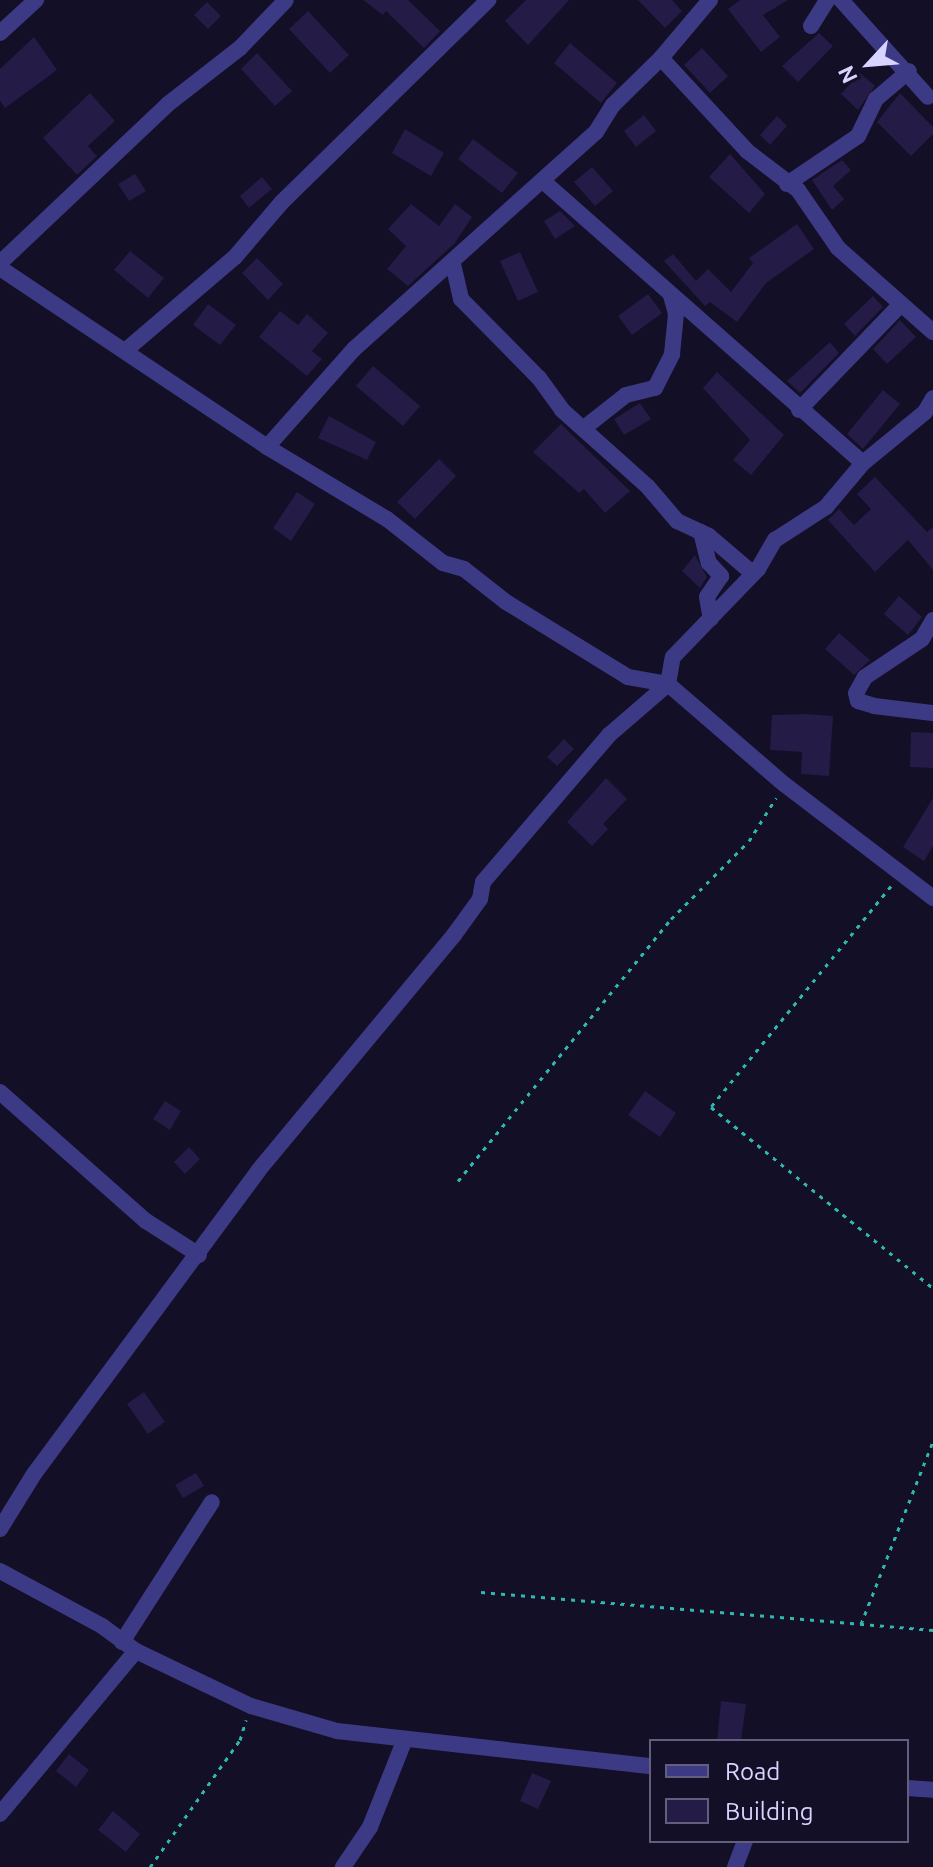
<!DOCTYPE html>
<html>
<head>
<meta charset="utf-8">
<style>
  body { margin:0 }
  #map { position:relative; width:933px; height:1867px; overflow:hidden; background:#130f26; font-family:Ubuntu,sans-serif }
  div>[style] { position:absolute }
  .building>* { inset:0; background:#241b47 }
  .path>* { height:3px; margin-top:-1.5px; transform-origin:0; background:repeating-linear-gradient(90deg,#2fb8b0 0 4px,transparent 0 10px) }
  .minor>* { height:16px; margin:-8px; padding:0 8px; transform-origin:8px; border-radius:8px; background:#3d3a85 }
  span { translate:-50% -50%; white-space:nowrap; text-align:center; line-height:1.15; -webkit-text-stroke:6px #130f26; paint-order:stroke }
  .legend { position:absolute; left:649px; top:1739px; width:260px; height:104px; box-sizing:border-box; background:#130f26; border:2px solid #625e7d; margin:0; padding:10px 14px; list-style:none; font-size:24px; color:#d9d4ff }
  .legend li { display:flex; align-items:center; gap:16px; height:40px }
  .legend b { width:40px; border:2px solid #625e7d }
  .north { position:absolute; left:829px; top:24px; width:80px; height:80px; -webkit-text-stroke:6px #130f26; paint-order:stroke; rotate:244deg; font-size:22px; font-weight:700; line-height:32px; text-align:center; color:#d9d4ff }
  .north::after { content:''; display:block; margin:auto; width:28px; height:36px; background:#d9d4ff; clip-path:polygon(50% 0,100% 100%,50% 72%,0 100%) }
</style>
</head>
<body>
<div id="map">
  <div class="building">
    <div style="clip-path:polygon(363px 0,408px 0,440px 31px,424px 48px,386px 11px,383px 15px)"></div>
    <div style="clip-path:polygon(526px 0,569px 0,528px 45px,505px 21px)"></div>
    <div style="clip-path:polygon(638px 0,672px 0,682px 11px,665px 28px)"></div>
    <div style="clip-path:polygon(740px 0,788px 0,763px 15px,780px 37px,761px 52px,728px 9px)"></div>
    <div style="clip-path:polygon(207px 2px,221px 16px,208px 29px,194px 15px)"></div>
    <div style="clip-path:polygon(308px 11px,349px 55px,330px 73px,289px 29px)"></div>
    <div style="clip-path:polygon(819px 33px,833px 46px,798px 82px,782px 66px)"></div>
    <div style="clip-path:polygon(34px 37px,57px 70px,5px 108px,0 101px,0 69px)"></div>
    <div style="clip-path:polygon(570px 43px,617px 83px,601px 103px,554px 63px)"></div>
    <div style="clip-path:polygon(702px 48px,728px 76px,710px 93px,684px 65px)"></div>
    <div style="clip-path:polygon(257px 53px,292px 91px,275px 106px,241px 69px)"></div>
    <div style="clip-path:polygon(860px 73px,875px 86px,858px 110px,841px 94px)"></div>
    <div style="clip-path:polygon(90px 93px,115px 121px,88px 146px,97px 156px,77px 175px,43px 138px)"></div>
    <div style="clip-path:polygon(900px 93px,933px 127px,933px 134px,911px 156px,877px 122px)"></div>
    <div style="clip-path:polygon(644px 115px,656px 131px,636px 147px,624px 131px)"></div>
    <div style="clip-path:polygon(777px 116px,787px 126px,770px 145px,760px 135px)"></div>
    <div style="clip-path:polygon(405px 129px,444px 153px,431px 176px,392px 153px)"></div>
    <div style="clip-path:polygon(473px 139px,518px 173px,502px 193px,458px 159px)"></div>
    <div style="clip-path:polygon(730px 154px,765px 194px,749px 213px,709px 177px)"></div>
    <div style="clip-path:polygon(842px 160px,851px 170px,833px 186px,844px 199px,832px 210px,812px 180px)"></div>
    <div style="clip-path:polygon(592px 167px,613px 191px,595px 206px,574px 182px)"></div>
    <div style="clip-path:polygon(135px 174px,146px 191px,129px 201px,118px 184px)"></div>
    <div style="clip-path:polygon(262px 177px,272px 189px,249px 208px,240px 196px)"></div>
    <div style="clip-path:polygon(411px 204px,439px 226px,455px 204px,472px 217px,455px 243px,408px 286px,387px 269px,406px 246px,388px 229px)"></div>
    <div style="clip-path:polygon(560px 211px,575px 226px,555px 239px,544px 221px)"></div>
    <div style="clip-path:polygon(797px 224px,814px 249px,766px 283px,737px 322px,710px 302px,705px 306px,664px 261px,673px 254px,696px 281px,708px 269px,731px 292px,753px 263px,749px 258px)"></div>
    <div style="clip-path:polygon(130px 251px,164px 278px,148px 298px,114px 270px)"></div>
    <div style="clip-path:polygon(520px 252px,538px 292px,518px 301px,500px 261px)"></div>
    <div style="clip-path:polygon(257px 258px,283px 284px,268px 300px,242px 273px)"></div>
    <div style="clip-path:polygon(648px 294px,662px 313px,632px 335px,618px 316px)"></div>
    <div style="clip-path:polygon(873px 296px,883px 307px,855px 336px,844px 324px)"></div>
    <div style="clip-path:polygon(208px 304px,236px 325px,220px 345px,193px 325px)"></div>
    <div style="clip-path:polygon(280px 311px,298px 325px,307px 314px,328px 333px,312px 351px,322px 359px,307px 376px,259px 337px)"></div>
    <div style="clip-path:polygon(900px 320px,916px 337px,887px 364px,873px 349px)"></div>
    <div style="clip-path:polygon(830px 342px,839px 353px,800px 393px,787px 381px)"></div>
    <div style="clip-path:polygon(373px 366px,420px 406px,403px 426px,356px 386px)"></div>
    <div style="clip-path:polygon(717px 372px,784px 435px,751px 475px,733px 460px,750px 440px,703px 388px)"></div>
    <div style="clip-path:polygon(883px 390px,900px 404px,863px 449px,847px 434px)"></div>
    <div style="clip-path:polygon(640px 403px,651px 419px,624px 435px,614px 419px)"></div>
    <div style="clip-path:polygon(329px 416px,376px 442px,367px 460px,318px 438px)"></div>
    <div style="clip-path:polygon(561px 424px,630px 491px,605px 513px,584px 489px,579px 493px,533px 452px)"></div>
    <div style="clip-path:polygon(439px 459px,456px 476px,415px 519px,397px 502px)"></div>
    <div style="clip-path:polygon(875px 477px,927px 532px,933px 527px,933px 570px,908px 540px,875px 572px,828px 520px,839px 509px,854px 525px,871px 509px,857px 494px)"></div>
    <div style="clip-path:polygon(297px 492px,315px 504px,291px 541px,273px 528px)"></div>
    <div style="clip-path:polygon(695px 555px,707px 577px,700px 588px,682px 571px)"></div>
    <div style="clip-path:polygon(899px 596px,922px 617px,908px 635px,884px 614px)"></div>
    <div style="clip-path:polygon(839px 633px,870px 660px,854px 675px,825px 649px)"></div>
    <div style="clip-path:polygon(805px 714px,833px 716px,829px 776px,801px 774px,802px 752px,770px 750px,772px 715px)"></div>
    <div style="clip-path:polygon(911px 732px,933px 733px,933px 768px,910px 767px)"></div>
    <div style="clip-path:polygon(564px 739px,574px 749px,557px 766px,547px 757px)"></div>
    <div style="clip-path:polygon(606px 778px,627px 799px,603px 824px,608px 829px,592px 846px,567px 822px)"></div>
    <div style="clip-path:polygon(933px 798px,933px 846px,924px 861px,903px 847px)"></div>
    <div style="clip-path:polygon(645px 1091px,676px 1113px,660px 1137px,628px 1115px)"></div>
    <div style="clip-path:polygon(165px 1101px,181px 1111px,170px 1130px,153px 1119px)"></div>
    <div style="clip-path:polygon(189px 1147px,200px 1159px,185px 1174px,174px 1162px)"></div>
    <div style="clip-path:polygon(144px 1392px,165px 1422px,148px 1434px,127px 1404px)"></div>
    <div style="clip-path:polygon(196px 1473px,204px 1486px,183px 1498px,175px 1485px)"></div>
    <div style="clip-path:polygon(721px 1701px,746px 1704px,741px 1741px,717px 1741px)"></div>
    <div style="clip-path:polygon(69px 1754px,89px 1770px,76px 1787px,56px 1771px)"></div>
    <div style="clip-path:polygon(532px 1773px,551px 1781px,538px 1809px,520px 1801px)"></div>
    <div style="clip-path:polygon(113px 1811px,140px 1834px,126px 1852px,98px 1830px)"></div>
  </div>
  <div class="path">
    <div style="left:891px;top:886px;width:285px;rotate:129.2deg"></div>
    <div style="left:711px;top:1107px;width:286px;rotate:39.2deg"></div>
    <div style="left:458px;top:1181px;width:338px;rotate:-50.9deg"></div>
    <div style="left:671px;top:919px;width:110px;rotate:-45deg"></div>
    <div style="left:749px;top:841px;width:51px;rotate:-57.9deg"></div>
    <div style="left:481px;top:1592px;width:454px;rotate:4.8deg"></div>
    <div style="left:861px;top:1624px;width:197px;rotate:-68.5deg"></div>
    <div style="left:150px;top:1867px;width:156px;rotate:-54.7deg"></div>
    <div style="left:240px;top:1740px;width:21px;rotate:-73deg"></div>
  </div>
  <div class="minor">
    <div style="left:841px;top:0;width:130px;rotate:48.1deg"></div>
    <div style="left:811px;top:26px;width:31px;rotate:-58deg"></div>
    <div style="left:0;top:33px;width:49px;rotate:-42.5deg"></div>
    <div style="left:661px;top:58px;width:127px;rotate:47.2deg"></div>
    <div style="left:747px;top:151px;width:64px;rotate:37.4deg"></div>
    <div style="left:798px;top:190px;width:70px;rotate:55.4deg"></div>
    <div style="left:838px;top:248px;width:127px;rotate:41.5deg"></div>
    <div style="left:544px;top:182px;width:425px;rotate:41.4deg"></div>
    <div style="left:787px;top:184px;width:86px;rotate:-34.1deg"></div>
    <div style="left:858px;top:136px;width:41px;rotate:-64.1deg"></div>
    <div style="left:876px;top:99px;width:43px;rotate:-40.3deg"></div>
    <div style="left:0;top:263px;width:231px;rotate:-43.4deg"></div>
    <div style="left:168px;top:104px;width:91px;rotate:-37.9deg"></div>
    <div style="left:240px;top:48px;width:66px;rotate:-46.2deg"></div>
    <div style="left:453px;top:264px;width:36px;rotate:77deg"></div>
    <div style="left:461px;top:299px;width:111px;rotate:45.4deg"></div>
    <div style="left:539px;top:378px;width:39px;rotate:54deg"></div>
    <div style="left:562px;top:410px;width:115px;rotate:41.8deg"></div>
    <div style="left:648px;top:487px;width:45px;rotate:49.5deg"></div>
    <div style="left:677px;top:521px;width:35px;rotate:25deg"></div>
    <div style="left:709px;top:536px;width:54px;rotate:40.5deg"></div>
    <div style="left:750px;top:571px;width:8px;rotate:-14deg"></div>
    <div style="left:0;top:268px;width:321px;rotate:33.8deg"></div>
    <div style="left:267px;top:447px;width:140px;rotate:31deg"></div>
    <div style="left:387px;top:519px;width:71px;rotate:38.2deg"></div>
    <div style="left:443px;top:563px;width:22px;rotate:16deg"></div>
    <div style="left:464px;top:569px;width:53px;rotate:38.2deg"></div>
    <div style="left:506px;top:602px;width:143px;rotate:31.6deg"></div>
    <div style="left:628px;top:677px;width:41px;rotate:9.9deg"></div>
    <div style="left:668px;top:684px;width:153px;rotate:40.8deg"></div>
    <div style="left:784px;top:784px;width:188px;rotate:37.4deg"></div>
    <div style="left:126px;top:350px;width:143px;rotate:-40.5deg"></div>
    <div style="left:235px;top:257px;width:72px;rotate:-49.5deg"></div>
    <div style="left:282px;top:202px;width:289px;rotate:-44.4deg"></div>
    <div style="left:799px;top:410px;width:147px;rotate:-46.1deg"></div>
    <div style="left:584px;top:428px;width:53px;rotate:-38.2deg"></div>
    <div style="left:626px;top:395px;width:30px;rotate:-14deg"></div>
    <div style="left:655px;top:388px;width:38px;rotate:-63deg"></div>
    <div style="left:672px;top:354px;width:40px;rotate:-84.3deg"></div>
    <div style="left:676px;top:314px;width:20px;rotate:-105deg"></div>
    <div style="left:267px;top:447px;width:131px;rotate:-48.4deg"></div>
    <div style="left:354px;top:349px;width:325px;rotate:-41.9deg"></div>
    <div style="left:596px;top:132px;width:32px;rotate:-58deg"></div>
    <div style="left:613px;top:105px;width:67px;rotate:-44.4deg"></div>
    <div style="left:661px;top:58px;width:76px;rotate:-49.8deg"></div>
    <div style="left:701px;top:532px;width:32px;rotate:76deg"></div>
    <div style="left:709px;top:563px;width:18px;rotate:47deg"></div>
    <div style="left:721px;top:576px;width:25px;rotate:124deg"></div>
    <div style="left:707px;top:597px;width:22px;rotate:80deg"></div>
    <div style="left:933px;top:620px;width:22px;rotate:120deg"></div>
    <div style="left:922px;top:639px;width:69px;rotate:146.3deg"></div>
    <div style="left:865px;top:677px;width:18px;rotate:119deg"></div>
    <div style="left:856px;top:693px;width:8px;rotate:76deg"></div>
    <div style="left:858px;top:701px;width:17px;rotate:17deg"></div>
    <div style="left:874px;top:706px;width:59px;rotate:6.8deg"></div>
    <div style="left:0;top:1092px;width:195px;rotate:41.5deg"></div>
    <div style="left:146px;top:1221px;width:63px;rotate:32.7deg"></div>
    <div style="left:0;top:1529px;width:65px;rotate:-58.3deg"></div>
    <div style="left:34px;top:1474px;width:377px;rotate:-53.5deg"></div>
    <div style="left:258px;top:1171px;width:307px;rotate:-50.3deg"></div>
    <div style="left:454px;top:935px;width:44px;rotate:-54.2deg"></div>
    <div style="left:480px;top:899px;width:17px;rotate:-80deg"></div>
    <div style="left:483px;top:882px;width:194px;rotate:-49.4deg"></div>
    <div style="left:609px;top:735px;width:78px;rotate:-40.8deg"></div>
    <div style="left:668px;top:684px;width:27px;rotate:-80deg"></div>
    <div style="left:673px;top:657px;width:122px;rotate:-46deg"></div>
    <div style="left:758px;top:569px;width:34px;rotate:-60deg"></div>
    <div style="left:775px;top:540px;width:61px;rotate:-32.9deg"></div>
    <div style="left:826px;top:507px;width:57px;rotate:-49.9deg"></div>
    <div style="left:863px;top:463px;width:80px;rotate:-39.4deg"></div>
    <div style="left:925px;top:412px;width:16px;rotate:-60deg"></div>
    <div style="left:0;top:1571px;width:116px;rotate:28.3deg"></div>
    <div style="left:102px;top:1626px;width:42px;rotate:36.3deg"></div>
    <div style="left:136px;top:1651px;width:127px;rotate:25.6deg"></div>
    <div style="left:251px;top:1706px;width:90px;rotate:16.2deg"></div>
    <div style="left:337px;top:1731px;width:316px;rotate:6.4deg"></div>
    <div style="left:122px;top:1642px;width:166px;rotate:-57.3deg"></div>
    <div style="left:907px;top:1788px;width:26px;rotate:4deg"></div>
    <div style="left:0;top:1814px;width:212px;rotate:-50.2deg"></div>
    <div style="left:343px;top:1867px;width:48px;rotate:-56deg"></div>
    <div style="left:370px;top:1827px;width:95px;rotate:-68.3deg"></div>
    <div style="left:735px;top:1867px;width:28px;rotate:-69deg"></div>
  </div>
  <ul class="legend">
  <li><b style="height:10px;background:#3d3a85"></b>Road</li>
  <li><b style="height:22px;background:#241b47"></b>Building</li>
  </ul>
  <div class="north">N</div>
</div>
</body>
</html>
